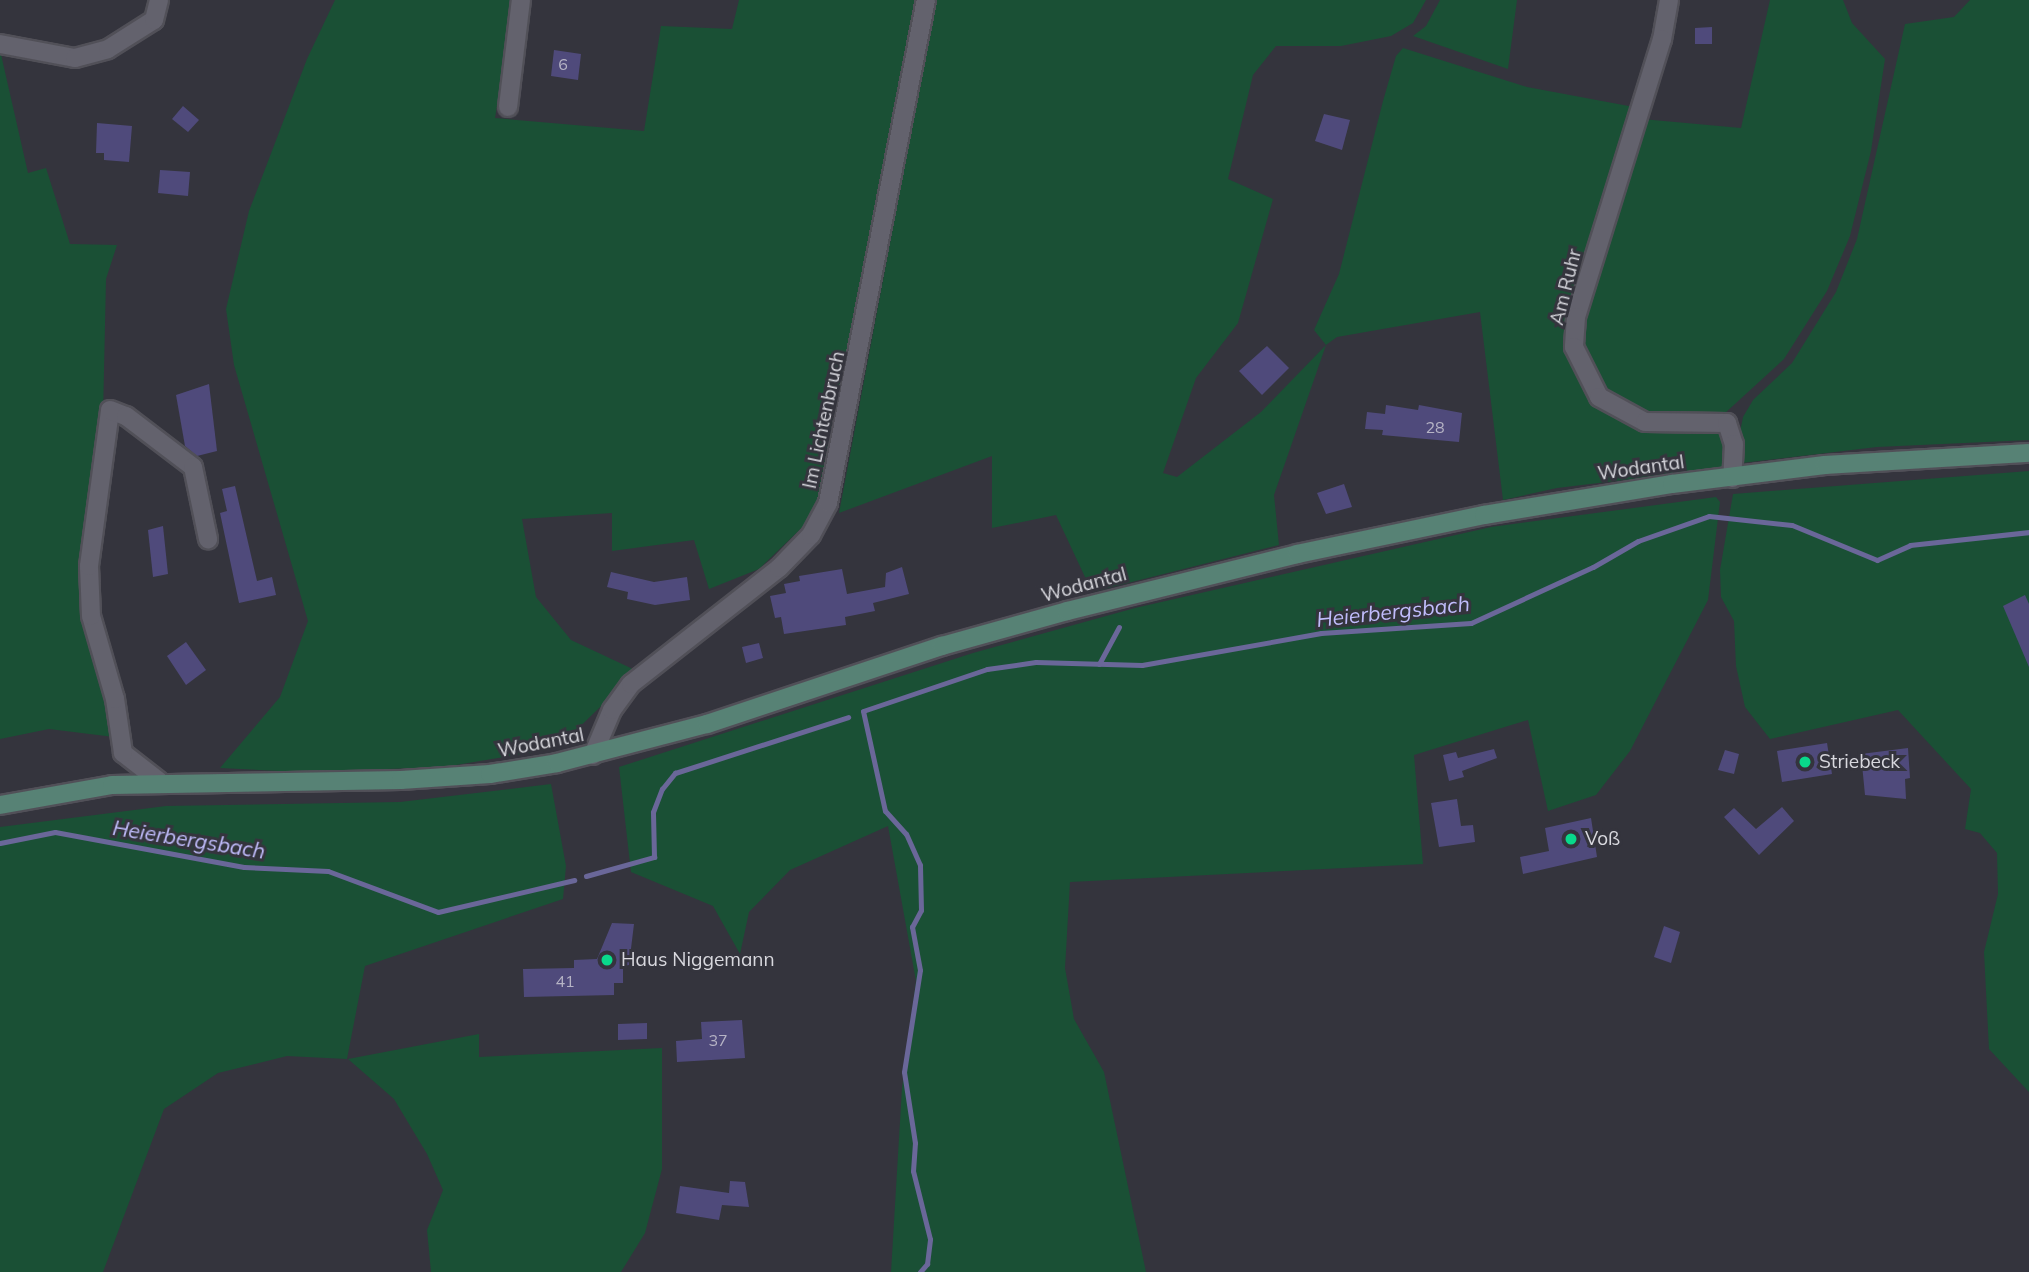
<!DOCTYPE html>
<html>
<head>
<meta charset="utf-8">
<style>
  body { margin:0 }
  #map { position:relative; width:2029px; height:1272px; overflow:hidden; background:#34343d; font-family:Mulish,sans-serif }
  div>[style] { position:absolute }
  .green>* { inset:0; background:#1a5035 }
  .stream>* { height:5px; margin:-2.5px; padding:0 2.5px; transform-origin:2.5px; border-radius:2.5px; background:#6a6799 }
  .building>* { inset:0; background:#4f4a7b }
  .roads { filter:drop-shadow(2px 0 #515058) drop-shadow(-2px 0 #515058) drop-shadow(0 2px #515058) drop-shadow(0 -2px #515058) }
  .street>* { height:18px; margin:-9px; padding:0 9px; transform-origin:9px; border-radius:9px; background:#63626d }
  .secondary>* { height:18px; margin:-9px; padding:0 9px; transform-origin:9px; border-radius:9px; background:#578275 }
  .dots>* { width:19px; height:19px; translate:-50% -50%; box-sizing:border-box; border:4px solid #34343d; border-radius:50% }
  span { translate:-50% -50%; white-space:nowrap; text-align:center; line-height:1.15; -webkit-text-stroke:6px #34343d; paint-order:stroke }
  .number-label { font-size:16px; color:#b6b4c5 }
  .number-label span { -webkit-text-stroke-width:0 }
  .street-label { font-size:19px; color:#d8d8de }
  .poi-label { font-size:19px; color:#d8d8de }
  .left { translate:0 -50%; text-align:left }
  .water-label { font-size:21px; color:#c0bcfb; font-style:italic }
</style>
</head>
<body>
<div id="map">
  <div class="green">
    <div style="clip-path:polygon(335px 0,514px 0,495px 118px,644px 131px,661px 26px,732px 29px,739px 0,920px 0,815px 515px,759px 569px,709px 589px,694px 540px,612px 551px,612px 513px,522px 519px,536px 597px,571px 640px,637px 671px,558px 748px,444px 767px,301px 772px,220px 768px,280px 697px,308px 621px,234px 365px,226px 309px,249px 211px,307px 59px)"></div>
    <div style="clip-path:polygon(936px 0,1426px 0,1413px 23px,1391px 36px,1341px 46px,1276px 46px,1253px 75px,1228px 179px,1273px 199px,1238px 323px,1196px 378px,1163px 473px,1177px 477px,1261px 412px,1326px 345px,1314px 330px,1339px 274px,1383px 101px,1396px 56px,1403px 48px,1527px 87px,1634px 107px,1573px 316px,1580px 377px,1642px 429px,1722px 429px,1727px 462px,1723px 468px,1557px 488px,1503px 500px,1480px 312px,1337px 337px,1326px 345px,1274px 495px,1279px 545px,1092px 592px,1056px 515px,992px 528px,992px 456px,839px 513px)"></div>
    <div style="clip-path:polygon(1440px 0,1517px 0,1508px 69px,1413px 36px,1426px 26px)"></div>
    <div style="clip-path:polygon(1770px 0,1843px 0,1852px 23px,1885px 59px,1871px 151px,1850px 236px,1827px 291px,1784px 359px,1724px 414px,1647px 417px,1604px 392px,1581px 346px,1581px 318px,1642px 119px,1741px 128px)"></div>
    <div style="clip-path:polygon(1970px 0,2029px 0,2029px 440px,1877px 447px,1742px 463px,1739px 437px,1743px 417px,1753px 400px,1792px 363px,1836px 292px,1857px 239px,1905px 24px,1954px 17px)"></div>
    <div style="clip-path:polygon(0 50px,28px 173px,46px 168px,70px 244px,117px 245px,106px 279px,103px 416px,82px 568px,114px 737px,49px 729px,0 739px)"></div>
    <div style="clip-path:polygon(2029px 471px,2029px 1092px,1989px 1049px,1984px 952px,1998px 894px,1997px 853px,1980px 833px,1965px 829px,1971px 789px,1898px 710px,1770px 739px,1745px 707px,1736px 666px,1734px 621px,1721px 597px,1720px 570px,1733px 494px)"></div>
    <div style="clip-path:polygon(1716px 497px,1720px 502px,1708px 600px,1630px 751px,1596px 795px,1548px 811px,1528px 720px,1414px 755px,1423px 864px,1070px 882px,1065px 968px,1074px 1019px,1104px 1072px,1146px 1272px,891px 1272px,902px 1088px,916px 981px,888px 826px,790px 870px,749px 912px,740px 954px,713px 906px,631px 872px,619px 767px,973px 653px,1135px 608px,1491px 527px)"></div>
    <div style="clip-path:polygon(551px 784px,566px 866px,563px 899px,365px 966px,347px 1059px,287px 1056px,218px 1073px,164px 1109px,103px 1272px,0 1272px,0 827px,166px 806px,400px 802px)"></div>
    <div style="clip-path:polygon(479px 1034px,479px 1057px,662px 1048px,662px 1169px,645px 1233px,621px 1272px,431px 1272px,427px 1230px,443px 1190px,427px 1154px,394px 1099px,348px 1059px)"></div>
  </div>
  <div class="stream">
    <div style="left:1099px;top:664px;width:42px;rotate:-61.6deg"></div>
    <div style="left:0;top:843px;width:56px;rotate:-11.3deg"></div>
    <div style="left:55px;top:832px;width:192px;rotate:10.5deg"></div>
    <div style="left:244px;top:867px;width:84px;rotate:2.7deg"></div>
    <div style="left:328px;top:871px;width:117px;rotate:20.4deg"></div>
    <div style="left:438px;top:912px;width:140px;rotate:-13.2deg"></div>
    <div style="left:586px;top:876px;width:71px;rotate:-15.6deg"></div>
    <div style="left:654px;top:857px;width:45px;rotate:-91.3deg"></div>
    <div style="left:653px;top:812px;width:25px;rotate:-69deg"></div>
    <div style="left:662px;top:789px;width:21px;rotate:-51deg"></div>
    <div style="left:675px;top:773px;width:182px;rotate:-17.9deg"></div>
    <div style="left:920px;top:1272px;width:11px;rotate:-49deg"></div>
    <div style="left:927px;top:1264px;width:25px;rotate:-83deg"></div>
    <div style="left:930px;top:1239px;width:70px;rotate:-104deg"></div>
    <div style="left:913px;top:1171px;width:28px;rotate:-86deg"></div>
    <div style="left:915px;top:1143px;width:72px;rotate:-98.8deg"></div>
    <div style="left:904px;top:1072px;width:103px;rotate:-81.1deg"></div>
    <div style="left:920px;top:970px;width:44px;rotate:-100.5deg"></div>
    <div style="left:912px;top:927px;width:19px;rotate:-62deg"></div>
    <div style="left:921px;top:910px;width:45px;rotate:-91.3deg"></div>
    <div style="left:920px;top:865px;width:34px;rotate:-114deg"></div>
    <div style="left:906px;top:834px;width:31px;rotate:-132deg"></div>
    <div style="left:885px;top:811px;width:102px;rotate:-102.4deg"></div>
    <div style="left:863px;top:711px;width:131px;rotate:-18.7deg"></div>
    <div style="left:987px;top:669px;width:49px;rotate:-8.1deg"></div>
    <div style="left:1036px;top:662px;width:106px;rotate:1.6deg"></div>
    <div style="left:1142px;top:665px;width:182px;rotate:-10.1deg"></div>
    <div style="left:1321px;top:633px;width:150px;rotate:-3.8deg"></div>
    <div style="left:1471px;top:623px;width:134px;rotate:-24.7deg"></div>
    <div style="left:1593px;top:567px;width:52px;rotate:-30deg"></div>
    <div style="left:1638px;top:541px;width:75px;rotate:-19.4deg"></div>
    <div style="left:1709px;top:516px;width:83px;rotate:6.2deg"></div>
    <div style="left:1792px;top:525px;width:92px;rotate:22.4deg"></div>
    <div style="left:1877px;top:560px;width:36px;rotate:-24deg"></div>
    <div style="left:1910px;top:545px;width:120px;rotate:-6.2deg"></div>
  </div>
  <div class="building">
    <div style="clip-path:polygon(1712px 27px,1712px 44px,1695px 44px,1695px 28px)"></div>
    <div style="clip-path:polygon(554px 50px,581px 54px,578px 80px,551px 76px)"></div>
    <div style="clip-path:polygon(183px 106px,199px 120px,188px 132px,172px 119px)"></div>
    <div style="clip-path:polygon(1324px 114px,1350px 120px,1342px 150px,1315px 141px)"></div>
    <div style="clip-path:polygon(97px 123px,132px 126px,129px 162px,104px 160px,104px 153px,96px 153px)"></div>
    <div style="clip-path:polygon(160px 170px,190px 172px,188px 196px,158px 193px)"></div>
    <div style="clip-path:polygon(1267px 346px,1289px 368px,1262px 395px,1239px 371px)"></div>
    <div style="clip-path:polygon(209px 384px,217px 451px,197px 456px,185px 446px,176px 395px)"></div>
    <div style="clip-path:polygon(1386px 405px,1418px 410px,1419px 405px,1462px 413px,1459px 442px,1382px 435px,1383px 430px,1365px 429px,1367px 412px,1385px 414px)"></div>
    <div style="clip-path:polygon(1344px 484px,1352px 507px,1326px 514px,1317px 493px)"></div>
    <div style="clip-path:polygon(235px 486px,257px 581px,272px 577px,276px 595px,239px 603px,220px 513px,227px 511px,222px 489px)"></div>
    <div style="clip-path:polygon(163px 526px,168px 574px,153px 577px,148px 530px)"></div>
    <div style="clip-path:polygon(902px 567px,909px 594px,873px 603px,875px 611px,845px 617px,846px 625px,784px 634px,781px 617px,775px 618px,770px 596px,786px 593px,784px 584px,800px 581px,799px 576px,842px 569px,847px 594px,885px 587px,886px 573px)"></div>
    <div style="clip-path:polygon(611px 572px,654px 582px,687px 577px,690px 600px,655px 605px,627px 599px,628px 592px,607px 587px)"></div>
    <div style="clip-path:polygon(2025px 595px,2029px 604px,2029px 667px,2003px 606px)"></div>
    <div style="clip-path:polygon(186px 642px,206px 670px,186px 685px,167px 656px)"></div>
    <div style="clip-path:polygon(759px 643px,763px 658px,746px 663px,742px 647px)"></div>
    <div style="clip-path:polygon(1827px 743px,1832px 774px,1782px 782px,1777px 751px)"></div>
    <div style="clip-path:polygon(1908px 748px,1910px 778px,1905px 779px,1906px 799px,1865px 795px,1861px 754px)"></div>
    <div style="clip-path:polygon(1494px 749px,1497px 758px,1462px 771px,1464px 777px,1449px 781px,1443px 755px,1456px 752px,1458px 758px)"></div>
    <div style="clip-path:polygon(1725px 750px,1739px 754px,1734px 774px,1718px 770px)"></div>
    <div style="clip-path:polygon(1457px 799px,1461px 826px,1473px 825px,1475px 842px,1439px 847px,1431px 803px)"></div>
    <div style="clip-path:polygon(1782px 807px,1794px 821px,1759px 855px,1724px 817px,1734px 808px,1756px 829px)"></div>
    <div style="clip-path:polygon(1591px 818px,1597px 857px,1523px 874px,1520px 857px,1549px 851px,1545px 828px)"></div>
    <div style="clip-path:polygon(612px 923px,634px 924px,629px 965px,623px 966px,623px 983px,614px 983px,614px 995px,524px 997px,523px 969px,574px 968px,574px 960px,597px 959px)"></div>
    <div style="clip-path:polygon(1664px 926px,1680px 932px,1671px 963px,1654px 957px)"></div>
    <div style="clip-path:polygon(742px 1020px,745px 1058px,677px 1062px,676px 1041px,702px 1039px,701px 1022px)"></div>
    <div style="clip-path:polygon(647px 1023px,647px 1039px,618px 1040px,618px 1024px)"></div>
    <div style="clip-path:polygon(730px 1181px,745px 1182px,749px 1207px,722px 1205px,719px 1220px,676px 1213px,680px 1186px,729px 1193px)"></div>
  </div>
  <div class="roads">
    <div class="street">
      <div style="left:1669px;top:0;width:40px;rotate:100deg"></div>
      <div style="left:1662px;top:39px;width:291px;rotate:107.2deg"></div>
      <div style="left:1576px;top:317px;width:30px;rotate:94deg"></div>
      <div style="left:1574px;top:347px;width:56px;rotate:63.4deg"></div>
      <div style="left:1599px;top:397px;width:52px;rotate:28.5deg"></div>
      <div style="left:1645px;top:422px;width:82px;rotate:0.7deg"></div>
      <div style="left:1727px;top:423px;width:22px;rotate:72deg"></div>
      <div style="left:1734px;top:444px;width:34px;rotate:93deg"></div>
      <div style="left:0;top:44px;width:76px;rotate:10.6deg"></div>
      <div style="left:75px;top:58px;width:34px;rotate:-15deg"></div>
      <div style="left:108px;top:49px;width:54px;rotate:-32.2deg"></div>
      <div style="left:154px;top:20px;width:21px;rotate:-76deg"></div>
      <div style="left:508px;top:107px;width:108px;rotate:-83.1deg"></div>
      <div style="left:593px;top:755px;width:49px;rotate:-67.1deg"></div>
      <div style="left:612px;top:710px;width:32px;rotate:-54deg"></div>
      <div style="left:631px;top:684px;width:188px;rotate:-38.1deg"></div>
      <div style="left:779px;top:568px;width:46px;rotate:-45.9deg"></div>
      <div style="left:811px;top:535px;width:36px;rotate:-62deg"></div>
      <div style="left:828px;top:503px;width:512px;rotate:-78.98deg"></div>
      <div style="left:159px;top:781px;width:46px;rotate:-142.1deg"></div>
      <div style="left:123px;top:753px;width:55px;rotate:-98.4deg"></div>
      <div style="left:115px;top:699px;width:86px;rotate:-106.1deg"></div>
      <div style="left:91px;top:616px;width:50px;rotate:-92.3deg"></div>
      <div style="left:89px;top:566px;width:157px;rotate:-82.3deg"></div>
      <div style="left:110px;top:410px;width:17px;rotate:21deg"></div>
      <div style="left:126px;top:416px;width:84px;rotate:37.3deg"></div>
      <div style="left:193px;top:467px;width:74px;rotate:78.2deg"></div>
    </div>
    <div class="secondary">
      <div style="left:0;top:805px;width:114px;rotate:-10.1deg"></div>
      <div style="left:112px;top:785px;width:289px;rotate:-1deg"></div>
      <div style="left:401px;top:780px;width:89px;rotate:-3.9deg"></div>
      <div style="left:490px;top:774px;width:68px;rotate:-9.3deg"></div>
      <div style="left:557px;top:763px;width:155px;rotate:-14.6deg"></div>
      <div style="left:707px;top:724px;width:248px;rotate:-18.4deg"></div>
      <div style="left:942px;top:646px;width:130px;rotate:-15.6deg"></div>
      <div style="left:1067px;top:611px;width:237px;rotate:-13.9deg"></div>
      <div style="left:1297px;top:554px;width:191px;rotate:-11.8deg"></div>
      <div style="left:1484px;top:515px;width:191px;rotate:-9.4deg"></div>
      <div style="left:1672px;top:484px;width:154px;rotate:-7.1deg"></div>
      <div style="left:1825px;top:465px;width:204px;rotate:-3.4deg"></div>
    </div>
  </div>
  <div class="dots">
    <div style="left:1805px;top:762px;background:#09d98b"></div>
    <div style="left:1571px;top:839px;background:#09d98b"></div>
    <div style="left:607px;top:960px;background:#09d98b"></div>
  </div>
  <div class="number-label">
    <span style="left:563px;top:64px">6</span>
    <span style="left:1435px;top:427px">28</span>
    <span style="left:565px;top:981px">41</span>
    <span style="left:718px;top:1040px">37</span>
  </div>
  <div class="street-label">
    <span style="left:1566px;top:287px;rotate:-76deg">Am Ruhr</span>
    <span style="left:824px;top:420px;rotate:-78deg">Im Lichtenbruch</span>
    <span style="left:1641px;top:468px;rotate:-8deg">Wodantal</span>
    <span style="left:1084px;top:585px;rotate:-15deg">Wodantal</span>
    <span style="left:541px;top:743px;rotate:-11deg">Wodantal</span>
  </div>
  <div class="poi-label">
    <span class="left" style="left:1819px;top:762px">Striebeck</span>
    <span class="left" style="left:1585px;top:839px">Voß</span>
    <span class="left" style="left:621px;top:960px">Haus Niggemann</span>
  </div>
  <div class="water-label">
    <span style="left:1393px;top:611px;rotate:-6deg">Heierbergsbach</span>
    <span style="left:189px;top:839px;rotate:9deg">Heierbergsbach</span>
  </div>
</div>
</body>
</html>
